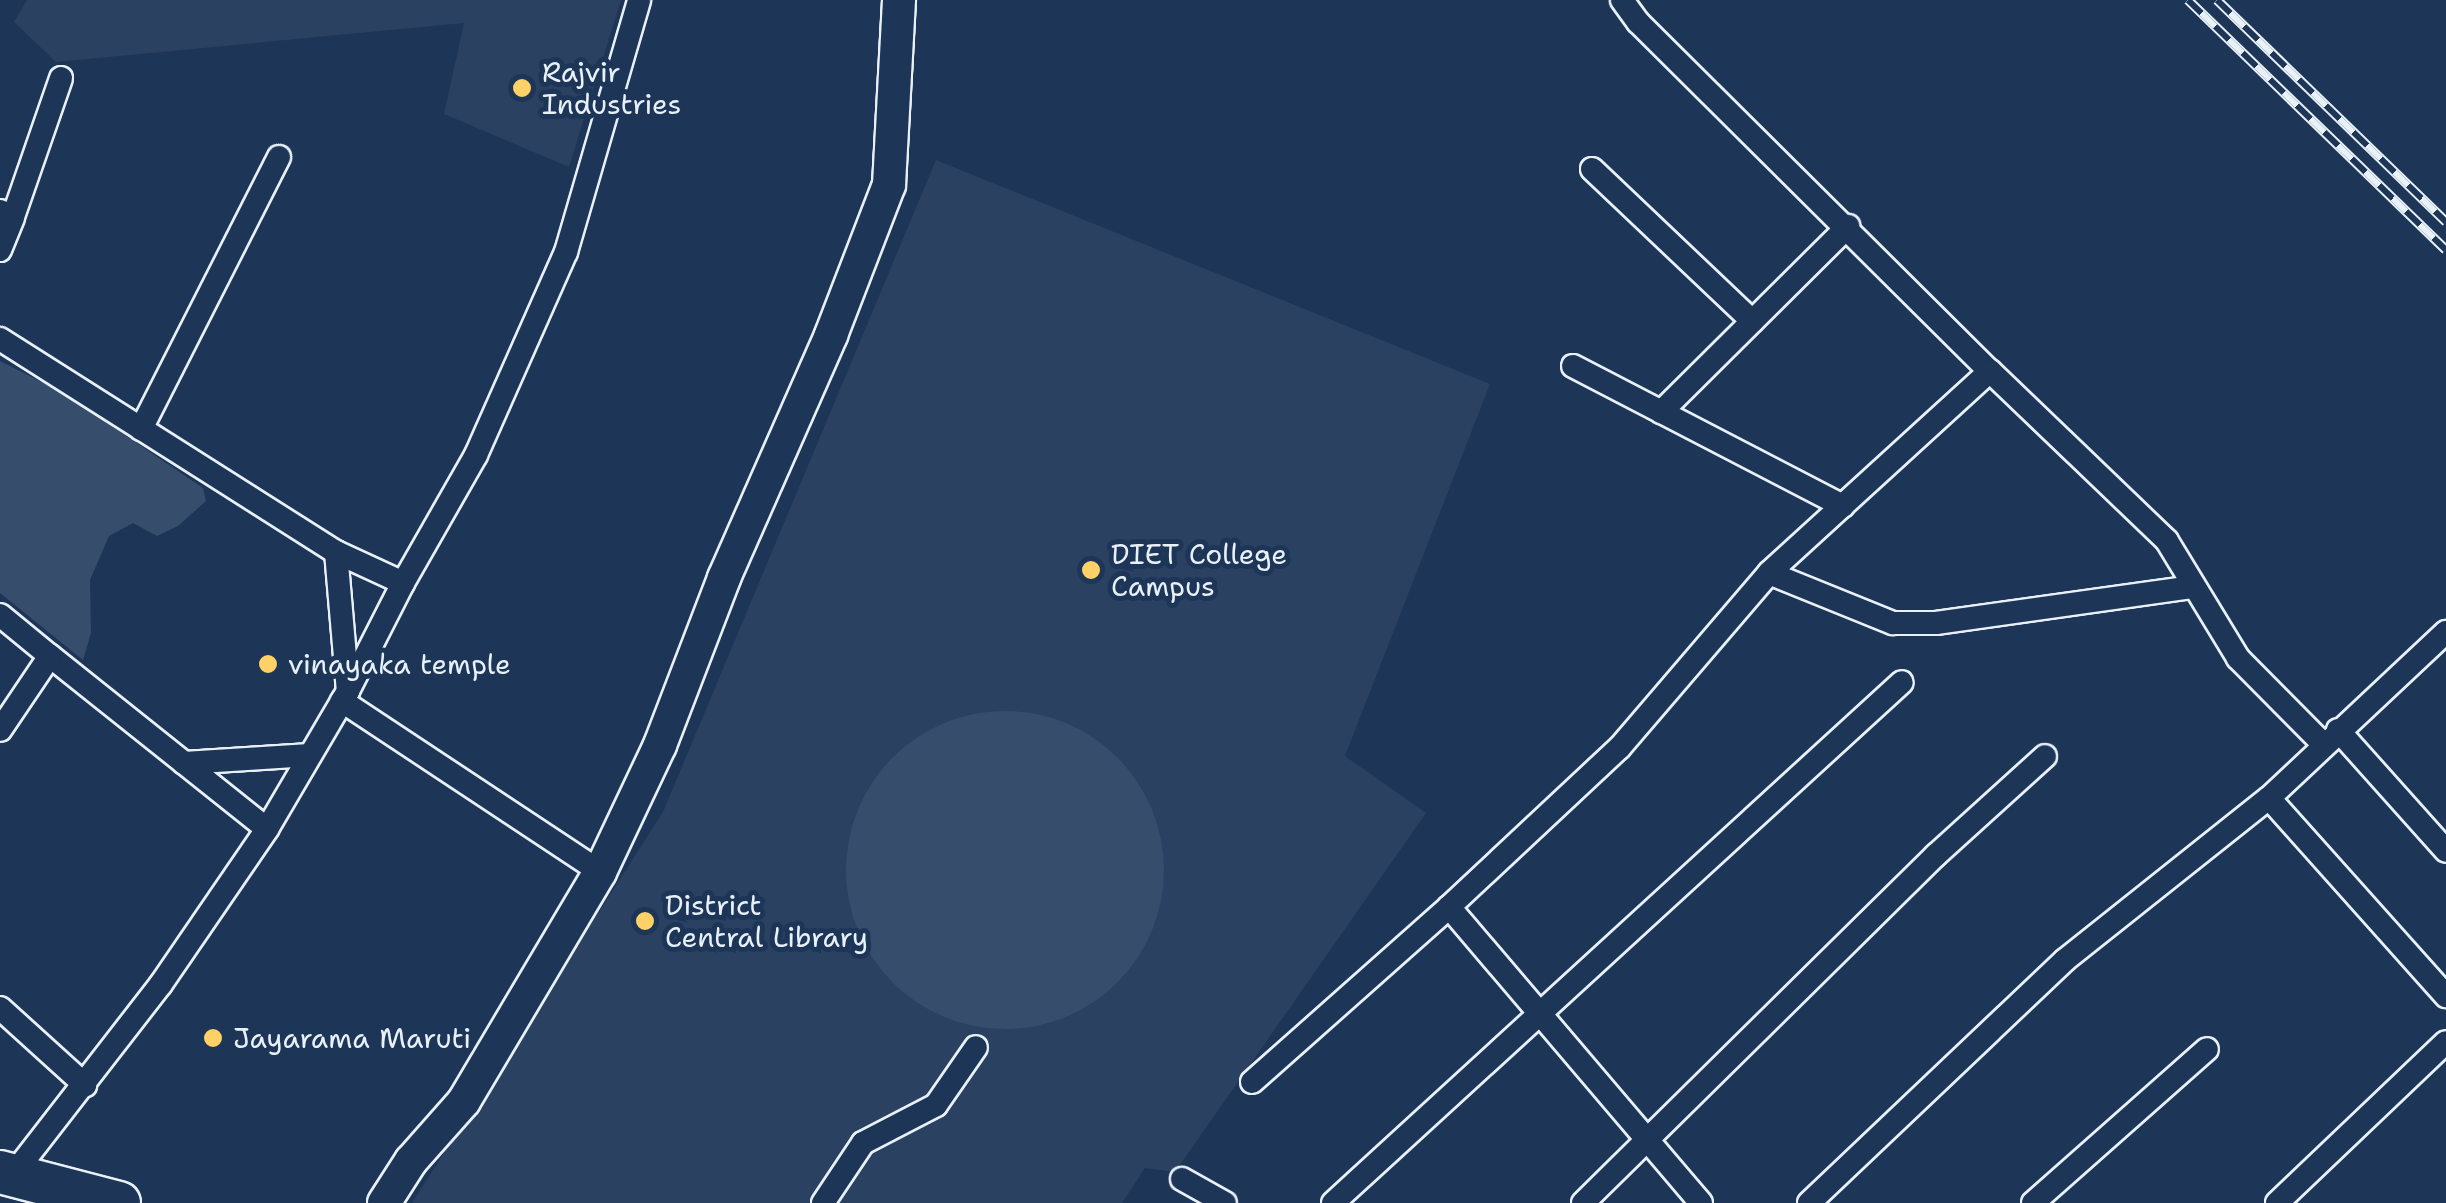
<!DOCTYPE html>
<html>
<head>
<meta charset="utf-8">
<style>
  body { margin:0 }
  #map { position:relative; width:2446px; height:1203px; overflow:hidden; background:#1d3557; font-family:"Shantell Sans",sans-serif }
  div>[style] { position:absolute }
  .built>* { inset:0; background:#2a4162 }
  .green>* { inset:0; background:#374d6c }
  .round { border-radius:50% }
  .roads { filter:drop-shadow(2px 0 #e8f1f8) drop-shadow(-2px 0 #e8f1f8) drop-shadow(0 2px #e8f1f8) drop-shadow(0 -2px #e8f1f8) }
  .street>* { height:22px; margin:-11px; padding:0 11px; transform-origin:11px; border-radius:11px; background:#1d3557 }
  .secondary>* { height:32px; margin:-16px; padding:0 16px; transform-origin:16px; border-radius:16px; background:#1d3557 }
  .highway>* { height:42px; margin:-21px; padding:0 21px; transform-origin:21px; border-radius:21px; background:#1d3557 }
  .rail>* { height:10px; margin-top:-5px; transform-origin:0; background:repeating-linear-gradient(90deg,#1d3557 0 19px,#e8f1f8 0 38px); box-sizing:border-box; border-block:2px solid #e8f1f8 }
  .dots>* { width:28px; height:28px; translate:-50% -50%; box-sizing:border-box; border:5px solid #1d3557; border-radius:50% }
  span { translate:-50% -50%; white-space:nowrap; text-align:center; line-height:1.15; -webkit-text-stroke:10px #1d3557; paint-order:stroke }
  .poi-label { font-size:28px; color:#e8f1f8 }
  .left { translate:0 -50%; text-align:left }
</style>
</head>
<body>
<div id="map">
  <div class="built">
    <div style="clip-path:polygon(27px 0,621px 0,569px 167px,444px 114px,464px 23px,56px 62px,14px 22px)"></div>
    <div style="clip-path:polygon(936px 160px,1490px 384px,1345px 756px,1426px 813px,1175px 1172px,1145px 1168px,1122px 1203px,412px 1203px,663px 812px)"></div>
  </div>
  <div class="green">
    <div style="clip-path:polygon(0 361px,60px 391px,203px 488px,206px 501px,178px 526px,157px 536px,133px 523px,109px 536px,90px 580px,91px 633px,83px 660px,0 593px)"></div>
    <div class="round" style="left:846px;top:711px;width:318px;height:318px"></div>
  </div>
  <div class="roads">
    <div class="street">
      <div style="left:1622px;top:0;width:27px;rotate:54deg"></div>
      <div style="left:1638px;top:22px;width:496px;rotate:44.8deg"></div>
      <div style="left:1990px;top:371px;width:299px;rotate:137.6deg"></div>
      <div style="left:1592px;top:169px;width:221px;rotate:43.5deg"></div>
      <div style="left:0;top:211px;width:14px;rotate:25deg"></div>
      <div style="left:13px;top:217px;width:147px;rotate:-70.9deg"></div>
      <div style="left:0;top:250px;width:35px;rotate:-68deg"></div>
      <div style="left:0;top:339px;width:398px;rotate:32.4deg"></div>
      <div style="left:336px;top:552px;width:140px;rotate:85.1deg"></div>
      <div style="left:348px;top:691px;width:160px;rotate:120.4deg"></div>
      <div style="left:267px;top:829px;width:278px;rotate:-141.4deg"></div>
      <div style="left:1573px;top:366px;width:304px;rotate:27.4deg"></div>
      <div style="left:1990px;top:371px;width:245px;rotate:43.8deg"></div>
      <div style="left:2167px;top:541px;width:137px;rotate:58.7deg"></div>
      <div style="left:2238px;top:658px;width:121px;rotate:45.3deg"></div>
      <div style="left:1661px;top:412px;width:264px;rotate:-44.8deg"></div>
      <div style="left:141px;top:429px;width:305px;rotate:-63.1deg"></div>
      <div style="left:336px;top:552px;width:74px;rotate:24.8deg"></div>
      <div style="left:403px;top:583px;width:119px;rotate:117deg"></div>
      <div style="left:403px;top:583px;width:147px;rotate:-60.3deg"></div>
      <div style="left:476px;top:455px;width:222px;rotate:-66.1deg"></div>
      <div style="left:566px;top:252px;width:262px;rotate:-73.8deg"></div>
      <div style="left:0;top:615px;width:65px;rotate:39.4deg"></div>
      <div style="left:50px;top:656px;width:89px;rotate:124deg"></div>
      <div style="left:342px;top:701px;width:310px;rotate:33.5deg"></div>
      <div style="left:2338px;top:730px;width:162px;rotate:48.2deg"></div>
      <div style="left:184px;top:763px;width:126px;rotate:-3.6deg"></div>
      <div style="left:2269px;top:798px;width:243px;rotate:-43.2deg"></div>
      <div style="left:0;top:1008px;width:115px;rotate:42.2deg"></div>
      <div style="left:1252px;top:1082px;width:264px;rotate:-41.6deg"></div>
      <div style="left:12px;top:1176px;width:243px;rotate:-52.2deg"></div>
      <div style="left:161px;top:984px;width:188px;rotate:-55.6deg"></div>
      <div style="left:1182px;top:1179px;width:49px;rotate:29.2deg"></div>
      <div style="left:823px;top:1203px;width:72px;rotate:-56.3deg"></div>
      <div style="left:863px;top:1143px;width:82px;rotate:-27.5deg"></div>
      <div style="left:936px;top:1105px;width:70px;rotate:-55.4deg"></div>
      <div style="left:1333px;top:1203px;width:771px;rotate:-42.48deg"></div>
      <div style="left:1583px;top:1203px;width:496px;rotate:-44.6deg"></div>
      <div style="left:1936px;top:855px;width:147px;rotate:-42.2deg"></div>
      <div style="left:1701px;top:1203px;width:389px;rotate:-130.4deg"></div>
      <div style="left:1449px;top:907px;width:234px;rotate:-43.1deg"></div>
      <div style="left:1620px;top:747px;width:229px;rotate:-49.4deg"></div>
      <div style="left:1769px;top:573px;width:134px;rotate:22deg"></div>
      <div style="left:1893px;top:623px;width:43px"></div>
      <div style="left:1936px;top:623px;width:258px;rotate:-8deg"></div>
      <div style="left:1809px;top:1203px;width:353px;rotate:-43.5deg"></div>
      <div style="left:2065px;top:960px;width:260px;rotate:-38.5deg"></div>
      <div style="left:2269px;top:798px;width:266px;rotate:48.2deg"></div>
      <div style="left:2033px;top:1203px;width:232px;rotate:-41.5deg"></div>
      <div style="left:2277px;top:1203px;width:233px;rotate:-43.6deg"></div>
    </div>
    <div class="secondary">
      <div style="left:384px;top:1203px;width:50px;rotate:-57.3deg"></div>
      <div style="left:411px;top:1161px;width:80px;rotate:-48.5deg"></div>
      <div style="left:464px;top:1101px;width:266px;rotate:-59.3deg"></div>
      <div style="left:600px;top:872px;width:140px;rotate:-64.7deg"></div>
      <div style="left:660px;top:745px;width:179px;rotate:-69deg"></div>
      <div style="left:724px;top:578px;width:266px;rotate:-66.2deg"></div>
      <div style="left:831px;top:335px;width:161px;rotate:-68.9deg"></div>
      <div style="left:889px;top:185px;width:185px;rotate:-86.9deg"></div>
    </div>
    <div class="highway">
      <div style="left:0;top:1172px;width:123px;rotate:14.6deg"></div>
    </div>
  </div>
  <div class="rail">
    <div style="left:2188px;top:0;width:359px;rotate:44.1deg"></div>
    <div style="left:2217px;top:0;width:319px;rotate:44.1deg"></div>
  </div>
  <div class="dots">
    <div style="left:522px;top:88px;background:#ffd166"></div>
    <div style="left:1091px;top:570px;background:#ffd166"></div>
    <div style="left:268px;top:664px;background:#ffd166"></div>
    <div style="left:645px;top:921px;background:#ffd166"></div>
    <div style="left:213px;top:1038px;background:#ffd166"></div>
  </div>
  <div class="poi-label">
    <span class="left" style="left:542px;top:88px">Rajvir<br>Industries</span>
    <span class="left" style="left:1111px;top:570px">DIET College<br>Campus</span>
    <span class="left" style="left:288px;top:664px">vinayaka temple</span>
    <span class="left" style="left:665px;top:921px">District<br>Central Library</span>
    <span class="left" style="left:233px;top:1038px">Jayarama Maruti</span>
  </div>
</div>
</body>
</html>
